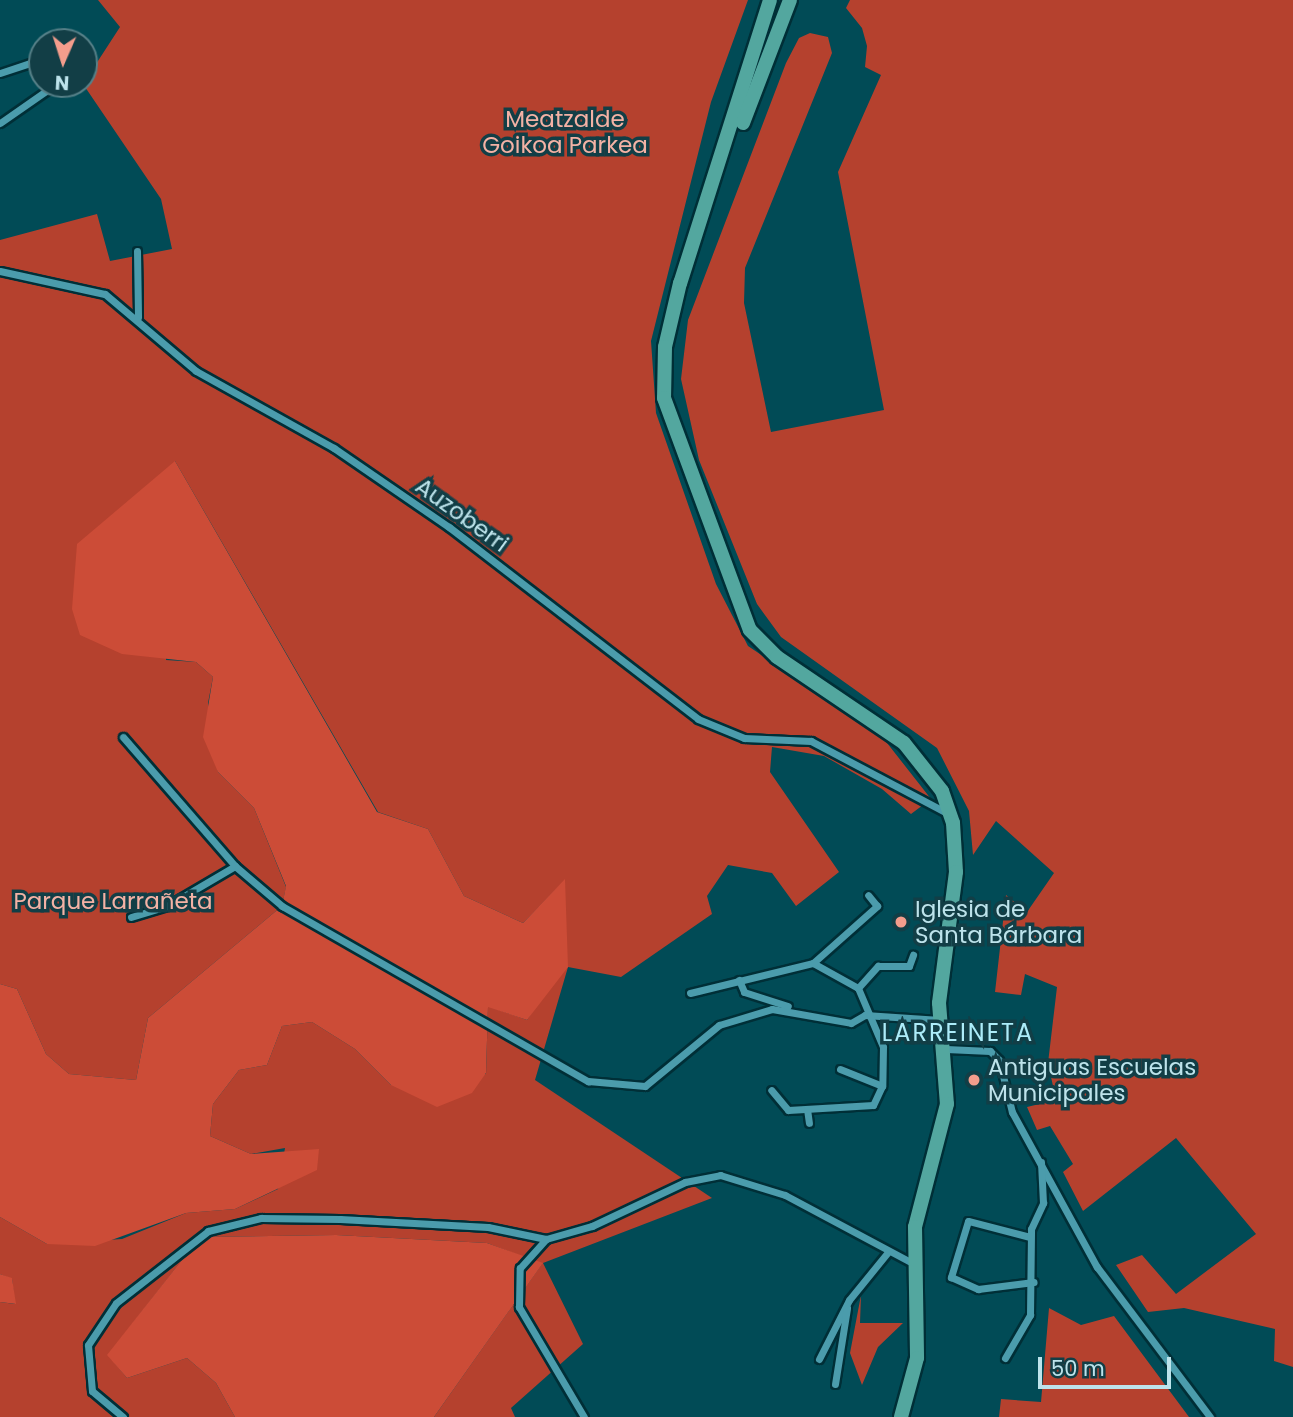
<!DOCTYPE html>
<html>
<head>
<meta charset="utf-8">
<style>
  body { margin:0 }
  #map { position:relative; width:1293px; height:1417px; overflow:hidden; background:#014b56; font-family:Poppins,sans-serif }
  div>[style] { position:absolute }
  .green>* { inset:0; background:#b5412e }
  .forest>* { inset:0; background:#cc4c37 }
  .roads { filter:drop-shadow(2px 0 #002f37) drop-shadow(-2px 0 #002f37) drop-shadow(0 2px #002f37) drop-shadow(0 -2px #002f37) }
  .street>* { height:7px; margin:-3.5px; padding:0 3.5px; transform-origin:3.5px; border-radius:3.5px; background:#4b9cac }
  .secondary>* { height:14px; margin:-7px; padding:0 7px; transform-origin:7px; border-radius:7px; background:#53a79f }
  .dots>* { width:19px; height:19px; translate:-50% -50%; box-sizing:border-box; border:4px solid #123e46; border-radius:50% }
  span { translate:-50% -50%; white-space:nowrap; text-align:center; line-height:1.15; -webkit-text-stroke:7px #123e46; paint-order:stroke }
  .park-label { font-size:23px; color:#f3b2a5 }
  .street-label { font-size:23px; color:#bde3eb }
  .poi-label { font-size:23px; color:#bde3eb }
  .left { translate:0 -50%; text-align:left }
  .neighbourhood-label { font-size:24px; color:#adecf9; letter-spacing:2px }
  .north { position:absolute; left:28px; top:28px; width:70px; height:70px; box-sizing:border-box; background:#123e46; border:2px solid #568088; border-radius:50%; rotate:183deg; font-size:19px; font-weight:700; line-height:28px; text-align:center; color:#bde3eb }
  .north::after { content:''; display:block; margin:auto; width:24px; height:32px; background:#f49d8c; clip-path:polygon(50% 0,100% 100%,50% 72%,0 100%) }
  .scale { position:absolute; left:1038px; top:1357px; width:133px; height:32px; box-sizing:border-box; border:4px solid #bde3eb; border-top:0; padding-left:9px; font-size:21px; line-height:24px; white-space:nowrap; color:#bde3eb; -webkit-text-stroke:5px #123e46; paint-order:stroke }
</style>
</head>
<body>
<div id="map">
  <div class="green">
    <div style="clip-path:polygon(98px 0,748px 0,711px 102px,651px 341px,656px 413px,716px 584px,748px 646px,880px 734px,931px 799px,911px 814px,882px 789px,824px 756px,772px 747px,770px 772px,839px 872px,796px 906px,772px 873px,728px 865px,707px 896px,712px 914px,621px 977px,568px 967px,535px 1080px,712px 1198px,543px 1263px,583px 1344px,511px 1408px,515px 1417px,434px 1417px,542px 1264px,487px 1243px,336px 1235px,200px 1237px,108px 1355px,127px 1378px,187px 1358px,216px 1383px,235px 1417px,0 1417px,0 1302px,15px 1304px,12px 1279px,0 1274px,0 1217px,47px 1244px,122px 1239px,186px 1213px,235px 1209px,278px 1189px,285px 1148px,251px 1154px,210px 1136px,213px 1104px,239px 1070px,267px 1065px,282px 1026px,312px 1022px,355px 1049px,391px 1085px,486px 1074px,488px 1006px,527px 1020px,545px 993px,565px 880px,523px 923px,464px 896px,428px 829px,378px 812px,175px 461px,166px 660px,196px 662px,213px 677px,208px 703px,218px 772px,254px 808px,286px 887px,282px 906px,148px 1018px,136px 1080px,69px 1074px,46px 1054px,17px 989px,0 984px,0 240px,97px 214px,110px 261px,172px 249px,161px 199px,83px 84px,120px 27px)"></div>
    <div style="clip-path:polygon(850px 0,1293px 0,1293px 1367px,1274px 1361px,1275px 1329px,1184px 1308px,1148px 1312px,1116px 1265px,1142px 1255px,1176px 1294px,1256px 1234px,1176px 1138px,1083px 1211px,1063px 1172px,1073px 1164px,1050px 1126px,1037px 1130px,1027px 1107px,1056px 1100px,1048px 1063px,1057px 987px,1025px 974px,1021px 995px,995px 992px,1006px 895px,1027px 912px,1054px 873px,996px 821px,973px 855px,969px 811px,937px 748px,781px 637px,757px 604px,699px 460px,681px 379px,688px 320px,786px 63px,799px 38px,810px 33px,828px 37px,832px 53px,745px 268px,744px 303px,771px 432px,884px 410px,838px 172px,881px 75px,865px 67px,867px 46px,862px 28px,846px 8px)"></div>
    <div style="clip-path:polygon(861px 1295px,860px 1323px,903px 1323px,878px 1347px,862px 1385px,850px 1353px)"></div>
    <div style="clip-path:polygon(1049px 1308px,1081px 1325px,1114px 1316px,1189px 1417px,999px 1417px,1001px 1399px,1041px 1402px)"></div>
  </div>
  <div class="forest">
    <div style="clip-path:polygon(175px 461px,377px 812px,428px 829px,464px 896px,523px 923px,565px 879px,568px 967px,527px 1020px,488px 1007px,486px 1073px,472px 1093px,437px 1107px,391px 1085px,355px 1049px,312px 1022px,282px 1026px,267px 1065px,239px 1070px,213px 1104px,210px 1136px,251px 1154px,319px 1149px,317px 1170px,235px 1209px,186px 1213px,95px 1246px,47px 1244px,0 1217px,0 984px,17px 989px,46px 1054px,69px 1074px,136px 1080px,148px 1018px,282px 906px,286px 886px,254px 808px,218px 772px,203px 737px,213px 677px,196px 662px,122px 654px,80px 635px,72px 609px,77px 544px)"></div>
    <div style="clip-path:polygon(336px 1235px,487px 1243px,543px 1263px,434px 1417px,235px 1417px,216px 1383px,187px 1358px,127px 1378px,107px 1355px,200px 1237px)"></div>
    <div style="clip-path:polygon(0 1274px,12px 1278px,16px 1304px,0 1302px)"></div>
  </div>
  <div class="roads">
    <div class="street">
      <div style="left:0;top:73px;width:44px;rotate:-18.4deg"></div>
      <div style="left:0;top:123px;width:68px;rotate:-34.9deg"></div>
      <div style="left:137px;top:251px;width:66px;rotate:89.1deg"></div>
      <div style="left:0;top:271px;width:107px;rotate:12.4deg"></div>
      <div style="left:105px;top:294px;width:119px;rotate:40.2deg"></div>
      <div style="left:196px;top:371px;width:158px;rotate:29.2deg"></div>
      <div style="left:334px;top:448px;width:140px;rotate:34.5deg"></div>
      <div style="left:449px;top:527px;width:314px;rotate:37.6deg"></div>
      <div style="left:698px;top:719px;width:50px;rotate:22.4deg"></div>
      <div style="left:744px;top:738px;width:67px;rotate:2.6deg"></div>
      <div style="left:811px;top:741px;width:156px;rotate:27.9deg"></div>
      <div style="left:123px;top:737px;width:171px;rotate:49deg"></div>
      <div style="left:235px;top:866px;width:62px;rotate:40.4deg"></div>
      <div style="left:282px;top:906px;width:353px;rotate:29.8deg"></div>
      <div style="left:588px;top:1081px;width:57px;rotate:5deg"></div>
      <div style="left:645px;top:1086px;width:96px;rotate:-39.5deg"></div>
      <div style="left:719px;top:1025px;width:55px;rotate:-16.8deg"></div>
      <div style="left:772px;top:1009px;width:80px;rotate:10deg"></div>
      <div style="left:851px;top:1023px;width:16px;rotate:-30deg"></div>
      <div style="left:865px;top:1015px;width:75px;rotate:3.8deg"></div>
      <div style="left:131px;top:917px;width:38px;rotate:-17deg"></div>
      <div style="left:167px;top:906px;width:79px;rotate:-30.5deg"></div>
      <div style="left:813px;top:963px;width:86px;rotate:-41.7deg"></div>
      <div style="left:877px;top:906px;width:14px;rotate:-129deg"></div>
      <div style="left:739px;top:980px;width:13px;rotate:67deg"></div>
      <div style="left:744px;top:992px;width:46px;rotate:17.7deg"></div>
      <div style="left:858px;top:988px;width:30px;rotate:-48deg"></div>
      <div style="left:878px;top:966px;width:31px"></div>
      <div style="left:909px;top:966px;width:12px;rotate:-70deg"></div>
      <div style="left:690px;top:993px;width:127px;rotate:-13.7deg"></div>
      <div style="left:813px;top:963px;width:51px;rotate:29.1deg"></div>
      <div style="left:858px;top:988px;width:64px;rotate:67deg"></div>
      <div style="left:883px;top:1047px;width:39px;rotate:91deg"></div>
      <div style="left:882px;top:1086px;width:21px;rotate:115deg"></div>
      <div style="left:873px;top:1105px;width:85px;rotate:176.6deg"></div>
      <div style="left:788px;top:1110px;width:26px;rotate:-130deg"></div>
      <div style="left:946px;top:1049px;width:44px;rotate:2.6deg"></div>
      <div style="left:990px;top:1051px;width:13px;rotate:45deg"></div>
      <div style="left:999px;top:1060px;width:54px;rotate:76deg"></div>
      <div style="left:1012px;top:1112px;width:177px;rotate:61.3deg"></div>
      <div style="left:1097px;top:1267px;width:188px;rotate:53deg"></div>
      <div style="left:840px;top:1069px;width:45px;rotate:22deg"></div>
      <div style="left:807px;top:1109px;width:14px;rotate:82deg"></div>
      <div style="left:1030px;top:1237px;width:64px;rotate:-165.5deg"></div>
      <div style="left:968px;top:1221px;width:59px;rotate:106.9deg"></div>
      <div style="left:951px;top:1277px;width:30px;rotate:24deg"></div>
      <div style="left:978px;top:1289px;width:56px;rotate:-7.1deg"></div>
      <div style="left:1005px;top:1358px;width:50px;rotate:-59.8deg"></div>
      <div style="left:1030px;top:1315px;width:86px;rotate:-89.3deg"></div>
      <div style="left:1031px;top:1229px;width:29px;rotate:-65deg"></div>
      <div style="left:1043px;top:1203px;width:41px;rotate:-92.8deg"></div>
      <div style="left:819px;top:1359px;width:66px;rotate:-63deg"></div>
      <div style="left:849px;top:1300px;width:62px;rotate:-50.9deg"></div>
      <div style="left:835px;top:1384px;width:77px;rotate:-81deg"></div>
      <div style="left:123px;top:1417px;width:40px;rotate:-140deg"></div>
      <div style="left:92px;top:1391px;width:46px;rotate:-95deg"></div>
      <div style="left:88px;top:1345px;width:50px;rotate:-56.3deg"></div>
      <div style="left:116px;top:1303px;width:117px;rotate:-38deg"></div>
      <div style="left:208px;top:1231px;width:55px;rotate:-13.8deg"></div>
      <div style="left:261px;top:1218px;width:79px;rotate:0.7deg"></div>
      <div style="left:340px;top:1219px;width:148px;rotate:3.1deg"></div>
      <div style="left:488px;top:1227px;width:59px;rotate:11.7deg"></div>
      <div style="left:584px;top:1417px;width:128px;rotate:-120.6deg"></div>
      <div style="left:519px;top:1307px;width:39px;rotate:-89deg"></div>
      <div style="left:520px;top:1268px;width:39px;rotate:-48deg"></div>
      <div style="left:546px;top:1239px;width:48px;rotate:-15.8deg"></div>
      <div style="left:592px;top:1226px;width:103px;rotate:-25.3deg"></div>
      <div style="left:685px;top:1182px;width:36px;rotate:-11deg"></div>
      <div style="left:720px;top:1175px;width:68px;rotate:17.1deg"></div>
      <div style="left:785px;top:1195px;width:146px;rotate:28.1deg"></div>
    </div>
    <div class="secondary">
      <div style="left:770px;top:0;width:297px;rotate:107.6deg"></div>
      <div style="left:680px;top:283px;width:66px;rotate:103.2deg"></div>
      <div style="left:665px;top:347px;width:51px;rotate:91.1deg"></div>
      <div style="left:664px;top:398px;width:247px;rotate:69.7deg"></div>
      <div style="left:750px;top:630px;width:38px;rotate:45deg"></div>
      <div style="left:777px;top:657px;width:153px;rotate:34.1deg"></div>
      <div style="left:904px;top:743px;width:61px;rotate:51.6deg"></div>
      <div style="left:942px;top:791px;width:34px;rotate:71deg"></div>
      <div style="left:953px;top:823px;width:49px;rotate:86.5deg"></div>
      <div style="left:956px;top:872px;width:132px;rotate:97.4deg"></div>
      <div style="left:939px;top:1003px;width:101px;rotate:85.5deg"></div>
      <div style="left:947px;top:1104px;width:127px;rotate:104.6deg"></div>
      <div style="left:915px;top:1227px;width:131px;rotate:89.1deg"></div>
      <div style="left:917px;top:1358px;width:61px;rotate:105.2deg"></div>
      <div style="left:743px;top:123px;width:132px;rotate:-69.1deg"></div>
    </div>
  </div>
  <div class="dots">
    <div style="left:901px;top:922px;background:#f49d8c"></div>
    <div style="left:974px;top:1080px;background:#f49d8c"></div>
  </div>
  <div class="park-label">
    <span style="left:565px;top:132px">Meatzalde<br>Goikoa Parkea</span>
    <span style="left:113px;top:901px">Parque Larrañeta</span>
  </div>
  <div class="street-label">
    <span style="left:462px;top:515px;rotate:36deg">Auzoberri</span>
  </div>
  <div class="poi-label">
    <span class="left" style="left:915px;top:922px">Iglesia de<br>Santa Bárbara</span>
    <span class="left" style="left:988px;top:1080px">Antiguas Escuelas<br>Municipales</span>
  </div>
  <div class="neighbourhood-label">
    <span style="left:958px;top:1033px">LARREINETA</span>
  </div>
  <div class="north">N</div>
  <div class="scale">50 m</div>
</div>
</body>
</html>
